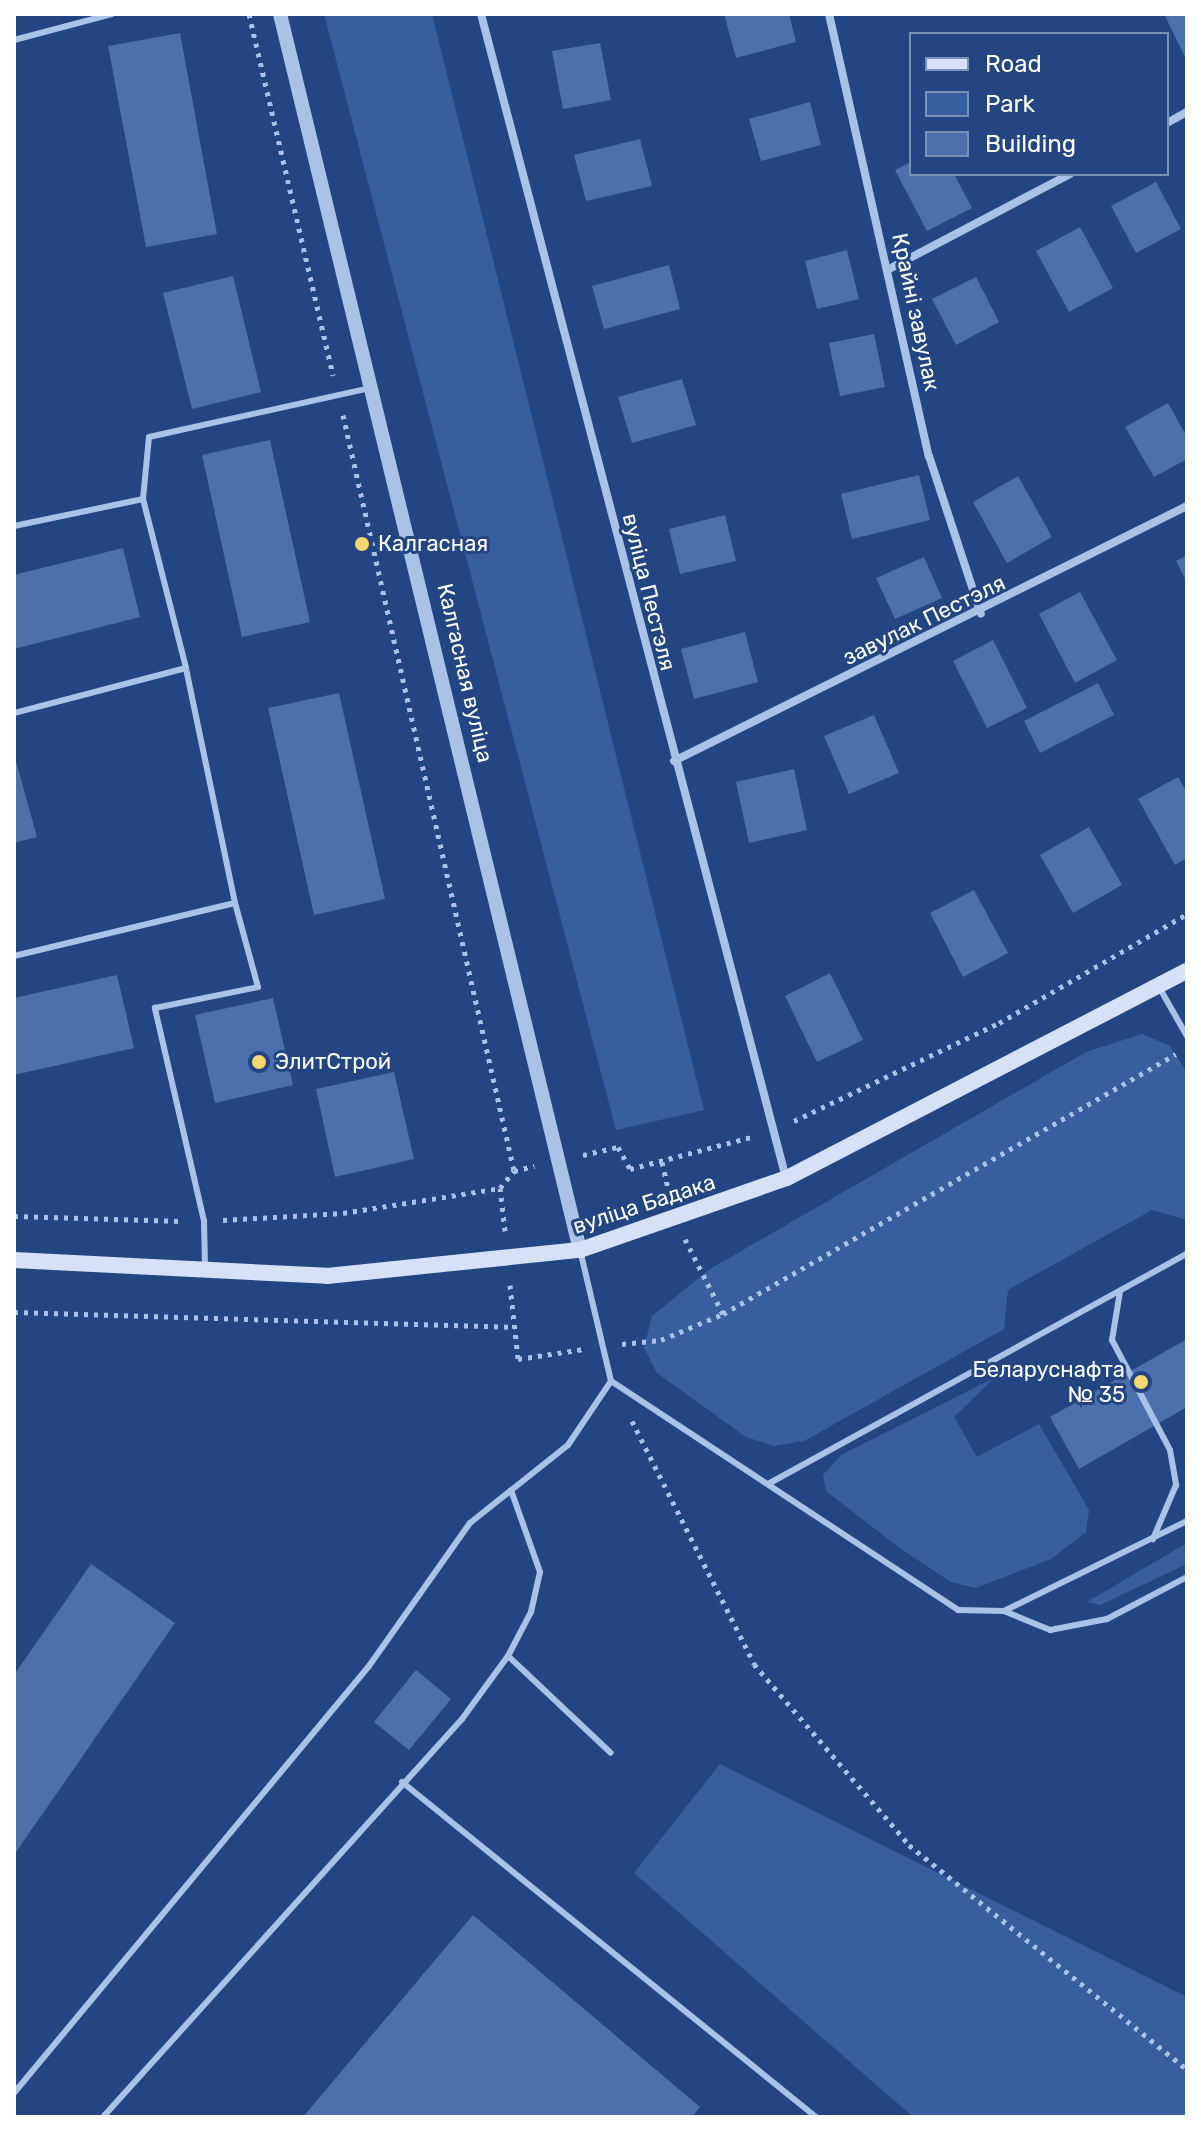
<!DOCTYPE html>
<html>
<head>
<meta charset="utf-8">
<style>
  body { margin:0 }
  #map { position:relative; width:1201px; height:2131px; overflow:hidden; background:#234683; font-family:Rubik,sans-serif }
  div>[style] { position:absolute }
  .green>* { inset:0; background:#375fa0 }
  .building>* { inset:0; background:#4b70ab }
  .path>* { height:5px; margin-top:-2.5px; transform-origin:0; background:repeating-linear-gradient(90deg,#abc2e8 0 4px,transparent 0 10px) }
  .service>* { height:6px; margin:-3px; padding:0 3px; transform-origin:3px; border-radius:3px; background:#abc2e8 }
  .minor>* { height:8px; margin:-4px; padding:0 4px; transform-origin:4px; border-radius:4px; background:#abc2e8 }
  .tertiary>* { height:14px; margin:-7px; padding:0 7px; transform-origin:7px; border-radius:7px; background:#abc2e8 }
  .secondary>* { height:16px; margin:-8px; padding:0 8px; transform-origin:8px; border-radius:8px; background:#d5e1f6 }
  .dots>* { width:22px; height:22px; translate:-50% -50%; box-sizing:border-box; border:4px solid #234683; border-radius:50% }
  span { translate:-50% -50%; white-space:nowrap; text-align:center; line-height:1.15; -webkit-text-stroke:6px #234683; paint-order:stroke }
  .street-label { font-size:22px; color:#fff }
  .poi-label { font-size:22px; color:#fff }
  .left { translate:0 -50%; text-align:left }
  .right { translate:-100% -50%; text-align:right }
  .frame { position:absolute; inset:0; border:16px solid #fff; pointer-events:none }
  .legend { position:absolute; left:909px; top:32px; width:260px; height:144px; box-sizing:border-box; background:#234683; border:2px solid #7b90b5; margin:0; padding:10px 14px; list-style:none; font-size:24px; color:#fff }
  .legend li { display:flex; align-items:center; gap:16px; height:40px }
  .legend b { width:40px; border:2px solid #7b90b5 }
</style>
</head>
<body>
<div id="map">
  <div class="green">
    <div style="clip-path:polygon(324px 14px,432px 14px,704px 1110px,616px 1130px)"></div>
    <div style="clip-path:polygon(1142px 1034px,1170px 1046px,1187px 1072px,1187px 1220px,1152px 1210px,1008px 1290px,1004px 1329px,804px 1441px,774px 1446px,746px 1437px,657px 1373px,644px 1348px,652px 1316px,710px 1269px,1086px 1052px)"></div>
    <div style="clip-path:polygon(994px 1378px,954px 1417px,977px 1457px,1039px 1424px,1089px 1510px,1086px 1532px,1051px 1559px,976px 1588px,951px 1582px,901px 1549px,826px 1491px,823px 1475px,841px 1455px)"></div>
    <div style="clip-path:polygon(1187px 1543px,1187px 1564px,1100px 1605px,1087px 1602px)"></div>
    <div style="clip-path:polygon(720px 1764px,1187px 1997px,1187px 2117px,913px 2117px,634px 1873px)"></div>
  </div>
  <div class="building">
    <div style="clip-path:polygon(724px 14px,789px 14px,796px 42px,736px 58px)"></div>
    <div style="clip-path:polygon(1169px 14px,1187px 14px,1187px 61px,1165px 16px)"></div>
    <div style="clip-path:polygon(180px 33px,217px 234px,146px 247px,108px 46px)"></div>
    <div style="clip-path:polygon(600px 43px,611px 100px,563px 109px,552px 51px)"></div>
    <div style="clip-path:polygon(810px 102px,821px 145px,761px 161px,749px 119px)"></div>
    <div style="clip-path:polygon(640px 139px,652px 186px,586px 201px,574px 155px)"></div>
    <div style="clip-path:polygon(911px 162px,911px 174px,954px 174px,972px 208px,927px 231px,895px 170px)"></div>
    <div style="clip-path:polygon(1156px 182px,1181px 229px,1136px 253px,1111px 206px)"></div>
    <div style="clip-path:polygon(1080px 227px,1113px 288px,1069px 312px,1036px 251px)"></div>
    <div style="clip-path:polygon(847px 250px,859px 299px,817px 309px,805px 261px)"></div>
    <div style="clip-path:polygon(669px 265px,680px 309px,604px 329px,592px 286px)"></div>
    <div style="clip-path:polygon(233px 276px,261px 392px,192px 409px,163px 293px)"></div>
    <div style="clip-path:polygon(976px 277px,999px 322px,956px 345px,932px 299px)"></div>
    <div style="clip-path:polygon(874px 334px,885px 387px,840px 396px,829px 343px)"></div>
    <div style="clip-path:polygon(682px 379px,696px 425px,632px 443px,618px 397px)"></div>
    <div style="clip-path:polygon(1168px 403px,1187px 437px,1187px 459px,1154px 477px,1125px 427px)"></div>
    <div style="clip-path:polygon(270px 440px,310px 622px,242px 637px,202px 455px)"></div>
    <div style="clip-path:polygon(919px 475px,930px 520px,852px 539px,841px 494px)"></div>
    <div style="clip-path:polygon(1018px 476px,1052px 537px,1007px 563px,973px 502px)"></div>
    <div style="clip-path:polygon(725px 515px,736px 561px,680px 574px,669px 529px)"></div>
    <div style="clip-path:polygon(123px 548px,140px 617px,14px 649px,14px 575px)"></div>
    <div style="clip-path:polygon(1187px 555px,1187px 582px,1176px 561px)"></div>
    <div style="clip-path:polygon(924px 557px,942px 598px,895px 619px,876px 578px)"></div>
    <div style="clip-path:polygon(1080px 592px,1117px 660px,1075px 683px,1039px 614px)"></div>
    <div style="clip-path:polygon(745px 632px,758px 682px,694px 699px,681px 649px)"></div>
    <div style="clip-path:polygon(993px 640px,1027px 708px,987px 728px,953px 661px)"></div>
    <div style="clip-path:polygon(1098px 683px,1114px 715px,1040px 753px,1024px 721px)"></div>
    <div style="clip-path:polygon(339px 693px,385px 899px,314px 915px,268px 708px)"></div>
    <div style="clip-path:polygon(874px 715px,899px 773px,849px 794px,824px 736px)"></div>
    <div style="clip-path:polygon(14px 754px,37px 837px,14px 843px)"></div>
    <div style="clip-path:polygon(794px 769px,807px 830px,749px 843px,736px 782px)"></div>
    <div style="clip-path:polygon(1178px 777px,1187px 792px,1187px 858px,1175px 865px,1138px 799px)"></div>
    <div style="clip-path:polygon(1089px 827px,1122px 885px,1073px 913px,1040px 855px)"></div>
    <div style="clip-path:polygon(974px 890px,1008px 953px,963px 977px,930px 913px)"></div>
    <div style="clip-path:polygon(830px 973px,863px 1040px,817px 1062px,785px 996px)"></div>
    <div style="clip-path:polygon(117px 975px,134px 1048px,14px 1075px,14px 998px)"></div>
    <div style="clip-path:polygon(273px 998px,293px 1085px,215px 1103px,195px 1015px)"></div>
    <div style="clip-path:polygon(394px 1072px,414px 1159px,335px 1177px,316px 1089px)"></div>
    <div style="clip-path:polygon(1187px 1339px,1187px 1407px,1079px 1469px,1050px 1417px)"></div>
    <div style="clip-path:polygon(91px 1564px,175px 1623px,14px 1855px,14px 1675px)"></div>
    <div style="clip-path:polygon(416px 1670px,451px 1699px,409px 1750px,374px 1722px)"></div>
    <div style="clip-path:polygon(473px 1915px,700px 2107px,692px 2117px,303px 2117px)"></div>
  </div>
  <div class="path">
    <div style="left:249px;top:14px;width:371px;rotate:76.9deg"></div>
    <div style="left:343px;top:415px;width:775px;rotate:77.25deg"></div>
    <div style="left:794px;top:1121px;width:227px;rotate:-25.6deg"></div>
    <div style="left:999px;top:1023px;width:217px;rotate:-30.1deg"></div>
    <div style="left:583px;top:1155px;width:36px;rotate:-13deg"></div>
    <div style="left:618px;top:1147px;width:25px;rotate:61deg"></div>
    <div style="left:630px;top:1169px;width:125px;rotate:-14.8deg"></div>
    <div style="left:662px;top:1162px;width:31px;rotate:77deg"></div>
    <div style="left:14px;top:1216px;width:167px;rotate:1.7deg"></div>
    <div style="left:223px;top:1220px;width:120px;rotate:-3.3deg"></div>
    <div style="left:343px;top:1213px;width:159px;rotate:-9deg"></div>
    <div style="left:505px;top:1231px;width:43px;rotate:-96.6deg"></div>
    <div style="left:500px;top:1188px;width:22px;rotate:-51deg"></div>
    <div style="left:514px;top:1171px;width:21px;rotate:-14deg"></div>
    <div style="left:510px;top:1285px;width:74px;rotate:83.8deg"></div>
    <div style="left:518px;top:1359px;width:67px;rotate:-8.6deg"></div>
    <div style="left:14px;top:1312px;width:501px;rotate:1.71deg"></div>
    <div style="left:723px;top:1314px;width:522px;rotate:-29.85deg"></div>
    <div style="left:622px;top:1344px;width:39px;rotate:-6deg"></div>
    <div style="left:661px;top:1340px;width:67px;rotate:-22.8deg"></div>
    <div style="left:723px;top:1314px;width:84px;rotate:-116.9deg"></div>
    <div style="left:632px;top:1421px;width:272px;rotate:63.3deg"></div>
    <div style="left:754px;top:1664px;width:238px;rotate:49.4deg"></div>
    <div style="left:909px;top:1845px;width:357px;rotate:38.9deg"></div>
  </div>
  <div class="service">
    <div style="left:14px;top:40px;width:101px;rotate:-14.9deg"></div>
    <div style="left:143px;top:499px;width:62px;rotate:-84.5deg"></div>
    <div style="left:149px;top:437px;width:226px;rotate:-12.5deg"></div>
    <div style="left:14px;top:526px;width:132px;rotate:-11.8deg"></div>
    <div style="left:143px;top:499px;width:174px;rotate:75.7deg"></div>
    <div style="left:186px;top:668px;width:178px;rotate:165.3deg"></div>
    <div style="left:14px;top:956px;width:227px;rotate:-13.5deg"></div>
    <div style="left:235px;top:903px;width:240px;rotate:-101.8deg"></div>
    <div style="left:1159px;top:987px;width:56px;rotate:60.3deg"></div>
    <div style="left:205px;top:1266px;width:45px;rotate:-91.3deg"></div>
    <div style="left:204px;top:1221px;width:219px;rotate:-103deg"></div>
    <div style="left:155px;top:1008px;width:105px;rotate:-11.5deg"></div>
    <div style="left:258px;top:987px;width:87px;rotate:-105.3deg"></div>
    <div style="left:1120px;top:1292px;width:49px;rotate:99.5deg"></div>
    <div style="left:1112px;top:1340px;width:124px;rotate:62.2deg"></div>
    <div style="left:1170px;top:1450px;width:36px;rotate:80deg"></div>
    <div style="left:1176px;top:1485px;width:59px;rotate:113.1deg"></div>
    <div style="left:611px;top:1381px;width:416px;rotate:33.4deg"></div>
    <div style="left:958px;top:1610px;width:46px;rotate:1.2deg"></div>
    <div style="left:1004px;top:1611px;width:204px;rotate:-26.2deg"></div>
    <div style="left:768px;top:1484px;width:478px;rotate:-28.8deg"></div>
    <div style="left:1004px;top:1611px;width:50px;rotate:22.4deg"></div>
    <div style="left:1050px;top:1630px;width:58px;rotate:-10.9deg"></div>
    <div style="left:1107px;top:1619px;width:90px;rotate:-27.7deg"></div>
    <div style="left:508px;top:1656px;width:141px;rotate:43.3deg"></div>
    <div style="left:402px;top:1782px;width:533px;rotate:38.98deg"></div>
    <div style="left:14px;top:2093px;width:555px;rotate:-50.26deg"></div>
    <div style="left:369px;top:1666px;width:175px;rotate:-54.8deg"></div>
    <div style="left:470px;top:1523px;width:125px;rotate:-38.5deg"></div>
    <div style="left:568px;top:1445px;width:77px;rotate:-56.1deg"></div>
    <div style="left:611px;top:1381px;width:135px;rotate:-103.3deg"></div>
    <div style="left:103px;top:2117px;width:536px;rotate:-47.95deg"></div>
    <div style="left:462px;top:1719px;width:78px;rotate:-53.9deg"></div>
    <div style="left:508px;top:1656px;width:50px;rotate:-62.4deg"></div>
    <div style="left:531px;top:1612px;width:41px;rotate:-77.3deg"></div>
    <div style="left:540px;top:1572px;width:87px;rotate:-109.5deg"></div>
  </div>
  <div class="minor">
    <div style="left:481px;top:14px;width:1203px;rotate:75.32deg"></div>
    <div style="left:829px;top:14px;width:453px;rotate:77.3deg"></div>
    <div style="left:929px;top:456px;width:166px;rotate:71.8deg"></div>
    <div style="left:1167px;top:123px;width:23px;rotate:-29deg"></div>
    <div style="left:889px;top:269px;width:204px;rotate:-27.7deg"></div>
    <div style="left:674px;top:761px;width:573px;rotate:-26.43deg"></div>
  </div>
  <div class="tertiary">
    <div style="left:280px;top:14px;width:1272px;rotate:76.36deg"></div>
  </div>
  <div class="secondary">
    <div style="left:14px;top:1260px;width:313px;rotate:2.9deg"></div>
    <div style="left:327px;top:1276px;width:254px;rotate:-5.9deg"></div>
    <div style="left:580px;top:1250px;width:219px;rotate:-19.2deg"></div>
    <div style="left:787px;top:1178px;width:450px;rotate:-27.4deg"></div>
  </div>
  <div class="dots">
    <div style="left:362px;top:544px;background:#f3d66e"></div>
    <div style="left:259px;top:1062px;background:#f3d66e"></div>
    <div style="left:1141px;top:1382px;background:#f3d66e"></div>
  </div>
  <div class="street-label">
    <span style="left:916px;top:312px;rotate:78deg">Крайні завулак</span>
    <span style="left:649px;top:592px;rotate:76deg">вуліца Пестэля</span>
    <span style="left:924px;top:620px;rotate:-26deg">завулак Пестэля</span>
    <span style="left:465px;top:673px;rotate:77deg">Калгасная вуліца</span>
    <span style="left:644px;top:1204px;rotate:-18deg">вуліца Бадака</span>
  </div>
  <div class="poi-label">
    <span class="left" style="left:378px;top:544px">Калгасная</span>
    <span class="left" style="left:275px;top:1062px">ЭлитСтрой</span>
    <span class="right" style="left:1125px;top:1382px">Беларуснафта<br>№ 35</span>
  </div>
  <div class="frame"></div>
  <ul class="legend">
  <li><b style="height:10px;background:#d5e1f6"></b>Road</li>
  <li><b style="height:22px;background:#375fa0"></b>Park</li>
  <li><b style="height:22px;background:#4b70ab"></b>Building</li>
  </ul>
</div>
</body>
</html>
